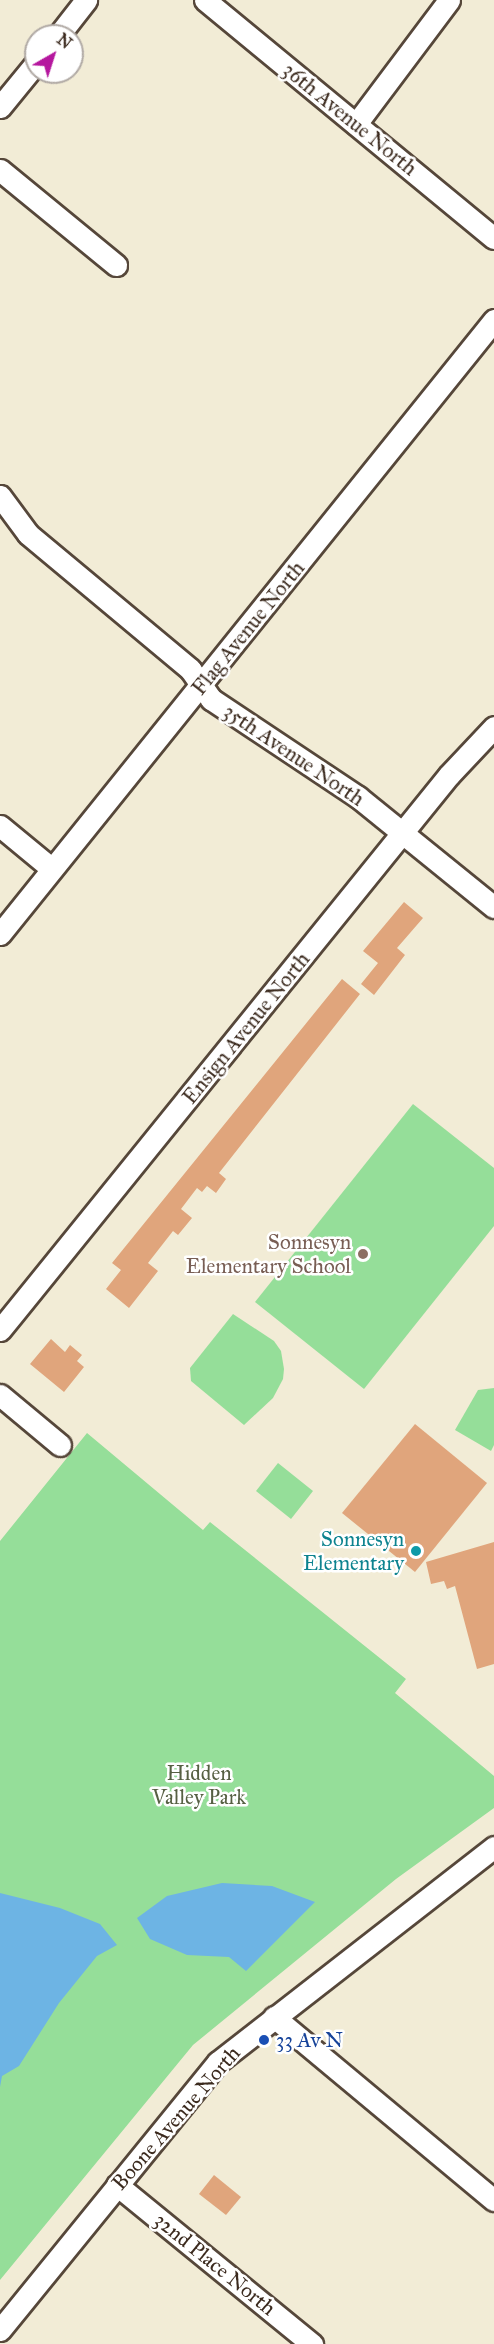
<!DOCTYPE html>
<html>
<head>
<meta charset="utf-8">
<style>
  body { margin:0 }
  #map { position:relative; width:494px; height:2344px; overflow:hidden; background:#f2ecd6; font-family:"IM FELL Great Primer",serif }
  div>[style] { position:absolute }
  .green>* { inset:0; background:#95de99 }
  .water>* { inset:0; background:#6db4e4 }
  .building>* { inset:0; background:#e0a57c }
  .roads { filter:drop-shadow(2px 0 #56473a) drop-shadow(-2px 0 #56473a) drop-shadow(0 2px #56473a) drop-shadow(0 -2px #56473a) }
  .minor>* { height:21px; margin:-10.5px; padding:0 10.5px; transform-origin:10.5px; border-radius:10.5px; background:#fff }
  .dots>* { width:16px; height:16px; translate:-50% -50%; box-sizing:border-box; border:3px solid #fff; border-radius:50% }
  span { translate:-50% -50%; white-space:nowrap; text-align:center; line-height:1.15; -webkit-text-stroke:5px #fff; paint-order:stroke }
  .street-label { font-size:21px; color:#3b2a1e }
  .education-label { font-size:21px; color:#785e54 }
  .right { translate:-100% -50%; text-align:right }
  .culture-label { font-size:21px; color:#0d838f }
  .park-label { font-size:21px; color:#566043 }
  .transit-label { font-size:21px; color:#164399 }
  .left { translate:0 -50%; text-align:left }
  .north { position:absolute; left:24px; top:24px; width:60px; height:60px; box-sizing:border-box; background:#fff; border:2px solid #b1aaa5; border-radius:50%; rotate:39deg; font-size:16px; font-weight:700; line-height:24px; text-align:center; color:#3b2a1e }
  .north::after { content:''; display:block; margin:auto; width:21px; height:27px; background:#b5179e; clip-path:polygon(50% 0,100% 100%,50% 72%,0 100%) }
</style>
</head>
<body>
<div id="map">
  <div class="green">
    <div style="clip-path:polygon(413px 1104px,494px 1168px,494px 1226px,364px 1389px,255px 1302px)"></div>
    <div style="clip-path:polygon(233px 1314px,274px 1341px,281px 1351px,284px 1369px,283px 1379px,273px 1398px,244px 1425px,191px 1381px,190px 1368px)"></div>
    <div style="clip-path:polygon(494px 1388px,494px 1445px,491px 1451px,455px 1430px,478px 1390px)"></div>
    <div style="clip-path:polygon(87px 1433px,203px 1530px,210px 1522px,406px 1679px,395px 1693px,494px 1776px,494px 1808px,396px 1879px,193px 2045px,0 2280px,0 1541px)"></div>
    <div style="clip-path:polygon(278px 1463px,313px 1491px,291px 1519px,256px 1491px)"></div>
  </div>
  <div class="water">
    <div style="clip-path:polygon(222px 1883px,272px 1886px,315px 1902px,246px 1971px,229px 1957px,187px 1955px,150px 1939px,137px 1918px,167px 1896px)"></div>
    <div style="clip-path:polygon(0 1893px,60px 1908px,100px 1924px,117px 1945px,97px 1956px,59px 2003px,19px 2066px,2px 2076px,0 2087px)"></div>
  </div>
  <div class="building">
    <div style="clip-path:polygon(404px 902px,423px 918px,397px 948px,405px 955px,374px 995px,361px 984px,378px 963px,363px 951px)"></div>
    <div style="clip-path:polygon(342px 979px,360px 994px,219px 1173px,226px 1179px,216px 1193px,207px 1186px,202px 1192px,197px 1188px,181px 1209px,192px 1218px,178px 1235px,173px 1231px,148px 1263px,158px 1271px,129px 1308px,106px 1289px,121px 1270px,112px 1263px)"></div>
    <div style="clip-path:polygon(51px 1339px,65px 1352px,70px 1345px,82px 1355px,77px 1361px,84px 1367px,64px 1392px,30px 1364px)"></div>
    <div style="clip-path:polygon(415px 1424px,487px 1483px,415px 1572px,342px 1513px)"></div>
    <div style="clip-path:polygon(494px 1542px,494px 1664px,477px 1669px,455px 1586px,447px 1589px,444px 1581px,431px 1584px,426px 1562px)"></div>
    <div style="clip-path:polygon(214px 2175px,241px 2197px,226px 2215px,199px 2194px)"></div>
  </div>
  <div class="roads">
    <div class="minor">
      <div style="left:205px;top:0;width:374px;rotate:39.5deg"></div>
      <div style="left:58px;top:36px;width:46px;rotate:-52.1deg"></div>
      <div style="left:0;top:107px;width:57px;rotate:-50.7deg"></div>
      <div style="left:356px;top:124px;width:155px;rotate:-53.1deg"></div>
      <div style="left:0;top:170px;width:150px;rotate:39.3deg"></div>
      <div style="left:0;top:496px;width:47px;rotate:53.6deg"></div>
      <div style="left:28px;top:534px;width:211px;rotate:39.8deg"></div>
      <div style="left:190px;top:669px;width:37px;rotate:55deg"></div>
      <div style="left:211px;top:699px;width:177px;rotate:33.7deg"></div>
      <div style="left:358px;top:797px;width:175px;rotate:39deg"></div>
      <div style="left:0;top:826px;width:67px;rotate:39.6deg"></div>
      <div style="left:0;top:934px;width:788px;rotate:-51.18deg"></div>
      <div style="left:0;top:1330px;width:714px;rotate:-51.03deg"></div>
      <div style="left:449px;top:775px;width:66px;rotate:-46.8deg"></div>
      <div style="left:0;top:1395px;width:78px;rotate:39.8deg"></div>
      <div style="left:274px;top:2017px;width:286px;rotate:39.8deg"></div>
      <div style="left:117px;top:2185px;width:252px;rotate:39.2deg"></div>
      <div style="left:0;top:2330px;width:345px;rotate:-50.9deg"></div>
      <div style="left:218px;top:2062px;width:350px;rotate:-37.9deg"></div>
    </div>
  </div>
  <div class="dots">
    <div style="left:363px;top:1254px;background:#8d6e63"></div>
    <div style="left:416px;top:1551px;background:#0f9aa8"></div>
    <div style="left:264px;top:2040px;background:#1a4fb4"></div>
  </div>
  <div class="street-label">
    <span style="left:350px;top:119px;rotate:39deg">36th Avenue North</span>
    <span style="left:248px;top:628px;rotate:-51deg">Flag Avenue North</span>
    <span style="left:294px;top:755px;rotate:34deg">35th Avenue North</span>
    <span style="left:246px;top:1028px;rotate:-51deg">Ensign Avenue North</span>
    <span style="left:176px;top:2118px;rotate:-49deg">Boone Avenue North</span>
    <span style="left:215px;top:2264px;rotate:39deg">32nd Place North</span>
  </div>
  <div class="education-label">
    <span class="right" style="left:351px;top:1254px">Sonnesyn<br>Elementary School</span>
  </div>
  <div class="culture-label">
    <span class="right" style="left:404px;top:1551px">Sonnesyn<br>Elementary</span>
  </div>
  <div class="park-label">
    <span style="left:199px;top:1785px">Hidden<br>Valley Park</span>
  </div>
  <div class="transit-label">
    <span class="left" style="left:276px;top:2040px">33 Av N</span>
  </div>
  <div class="north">N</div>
</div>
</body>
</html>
